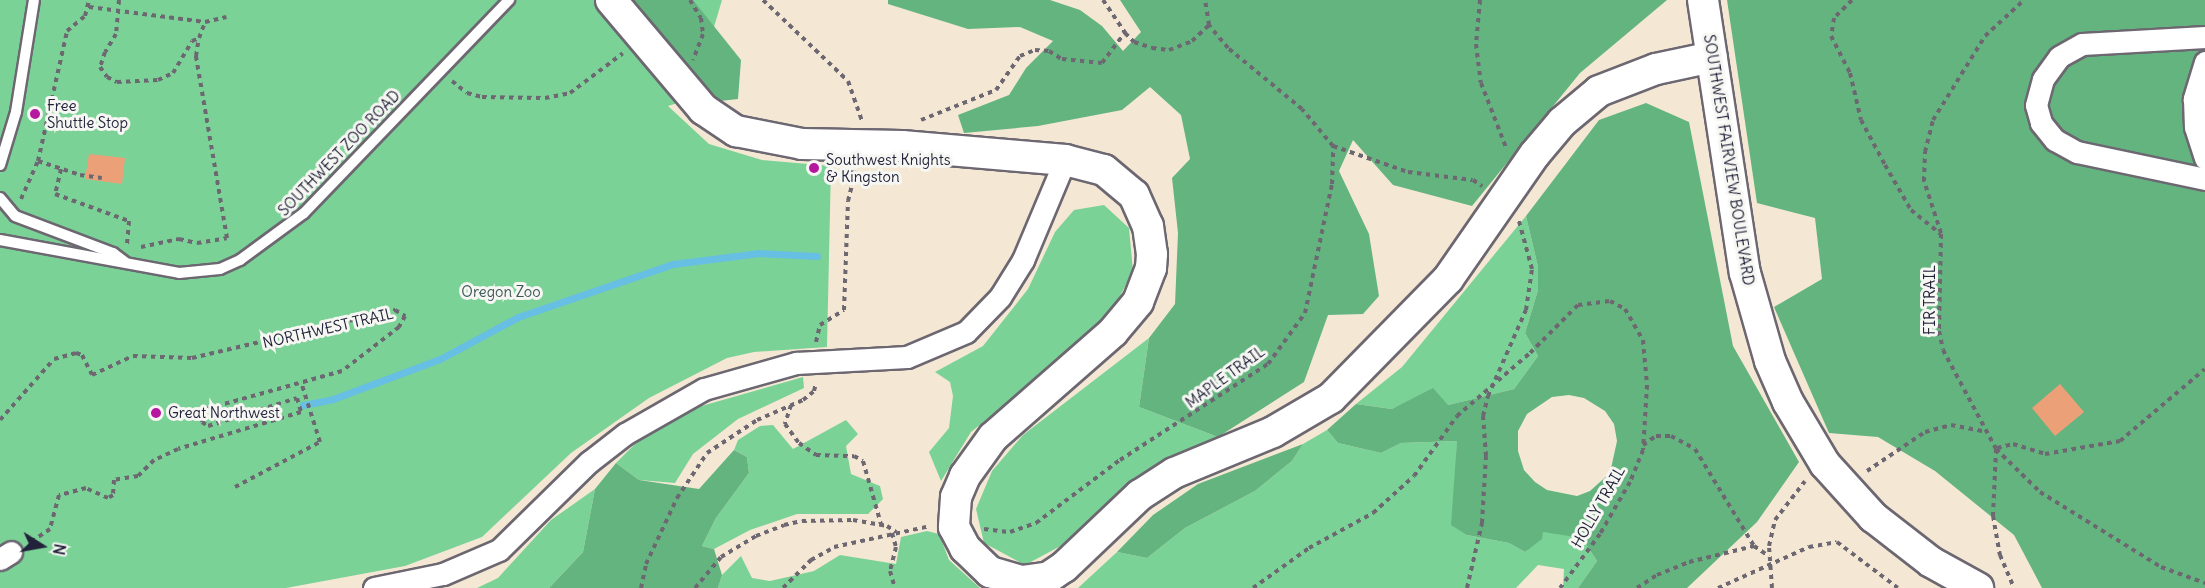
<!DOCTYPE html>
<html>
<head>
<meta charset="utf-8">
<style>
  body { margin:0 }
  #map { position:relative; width:2205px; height:588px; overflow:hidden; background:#f4e8d5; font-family:Delius,sans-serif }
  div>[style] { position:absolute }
  .green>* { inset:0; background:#7bd297 }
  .forest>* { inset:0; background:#64b480 }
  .stream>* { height:7px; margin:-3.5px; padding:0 3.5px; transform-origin:3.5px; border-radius:3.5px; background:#67bfe4 }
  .building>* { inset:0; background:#eca078 }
  .path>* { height:4px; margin-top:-2px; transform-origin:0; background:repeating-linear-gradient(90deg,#6c6771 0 4.5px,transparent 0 9px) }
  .roads { filter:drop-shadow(2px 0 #6c6771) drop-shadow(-2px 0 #6c6771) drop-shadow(0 2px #6c6771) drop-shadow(0 -2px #6c6771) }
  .lane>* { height:10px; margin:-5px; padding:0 5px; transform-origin:5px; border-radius:5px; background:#fff }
  .street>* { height:21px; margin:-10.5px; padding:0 10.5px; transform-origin:10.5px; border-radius:10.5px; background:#fff }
  .secondary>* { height:30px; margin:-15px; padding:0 15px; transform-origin:15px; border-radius:15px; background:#fff }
  .dots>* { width:16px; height:16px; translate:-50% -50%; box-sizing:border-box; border:3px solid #f6f6f2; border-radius:50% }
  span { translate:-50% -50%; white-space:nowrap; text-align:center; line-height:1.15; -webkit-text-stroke:6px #f6f6f2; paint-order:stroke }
  .poi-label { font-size:15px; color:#22223b }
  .left { translate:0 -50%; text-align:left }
  .street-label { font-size:15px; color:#22223b }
  .park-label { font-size:15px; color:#3d5757 }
  .north { position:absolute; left:12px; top:516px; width:60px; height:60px; -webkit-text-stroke:4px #f6f6f2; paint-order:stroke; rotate:101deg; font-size:16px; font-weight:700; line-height:24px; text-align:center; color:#22223b }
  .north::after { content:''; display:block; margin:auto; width:21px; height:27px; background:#22223b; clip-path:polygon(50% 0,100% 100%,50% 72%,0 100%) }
</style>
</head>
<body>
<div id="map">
  <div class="green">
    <div style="clip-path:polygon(0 0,722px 0,693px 98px,668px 106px,709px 144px,762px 160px,831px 166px,827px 347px,754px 352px,727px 358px,649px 398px,571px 453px,482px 537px,405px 566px,286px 588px,0 588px)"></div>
    <div style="clip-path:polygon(1104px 205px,1129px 228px,1133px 271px,1106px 323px,971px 432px,941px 481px,929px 452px,949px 428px,953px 396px,950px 382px,935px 372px,983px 346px,1028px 289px,1055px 232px,1074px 210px)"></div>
    <div style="clip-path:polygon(1526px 216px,1538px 267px,1538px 290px,1525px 333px,1538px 356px,1514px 389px,1448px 405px,1408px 402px,1392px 409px,1356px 404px,1402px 367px)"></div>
    <div style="clip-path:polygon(1149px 338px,1139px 407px,1218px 437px,1142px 476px,1070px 541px,1025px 565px,984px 543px,976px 509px,992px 471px,1023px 435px)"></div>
    <div style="clip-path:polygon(803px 377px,804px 388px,738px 419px,693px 454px,675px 483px,639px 480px,616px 463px,644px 435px,698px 407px)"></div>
    <div style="clip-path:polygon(846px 420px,858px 434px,846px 446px,851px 474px,880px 486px,883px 499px,868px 514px,797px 514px,750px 530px,714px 549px,702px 546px,716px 518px,749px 473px,747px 457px,734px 450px,738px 440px,760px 426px,773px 425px,793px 449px)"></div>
    <div style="clip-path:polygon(1327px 430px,1338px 443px,1381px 453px,1401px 443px,1457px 441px,1456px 478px,1467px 535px,1509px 543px,1525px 552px,1543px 532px,1568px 533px,1582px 538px,1597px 561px,1578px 588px,1563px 588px,1564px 569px,1538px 565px,1516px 588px,1078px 588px,1117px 552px,1147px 558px,1185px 528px,1255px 491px,1292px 461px,1303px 444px)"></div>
    <div style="clip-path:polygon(595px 489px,583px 552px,549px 588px,477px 588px,498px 578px,551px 520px)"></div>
    <div style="clip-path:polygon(927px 531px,939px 534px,949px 560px,980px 588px,718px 588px,722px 575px,741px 556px,752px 578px,770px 581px,814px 571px,840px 555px,896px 564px,901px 537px)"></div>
  </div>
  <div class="forest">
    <div style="clip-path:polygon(624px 0,693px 0,741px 60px,738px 99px,711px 102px)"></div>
    <div style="clip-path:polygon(888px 0,1050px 0,1080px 10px,1102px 26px,1123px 51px,1141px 32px,1120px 0,1667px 0,1580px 73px,1472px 206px,1393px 185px,1353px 140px,1339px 171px,1369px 234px,1379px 296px,1363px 314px,1328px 315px,1304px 382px,1218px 437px,1139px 407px,1149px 338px,1175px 304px,1178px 233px,1172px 178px,1190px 159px,1181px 115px,1150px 87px,1122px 110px,1038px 126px,964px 133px,958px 115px,1009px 95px,1026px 68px,1053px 41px,1020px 27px,968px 29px,888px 4px)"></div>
    <div style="clip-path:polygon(1727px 0,2205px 0,2205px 588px,2042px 588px,2014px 535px,1935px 471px,1878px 437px,1829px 433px,1774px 307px,1822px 279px,1815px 218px,1757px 203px)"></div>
    <div style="clip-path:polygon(evenodd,1646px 103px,1689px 122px,1733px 346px,1799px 462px,1757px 522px,1687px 588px,1578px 588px,1597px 561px,1582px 538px,1543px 532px,1542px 539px,1525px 552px,1509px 543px,1467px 535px,1451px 525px,1457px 441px,1401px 443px,1381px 453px,1338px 443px,1327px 430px,1356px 404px,1392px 409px,1433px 388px,1448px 405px,1514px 389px,1538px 356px,1525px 333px,1538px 290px,1538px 267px,1526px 216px,1599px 120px,1646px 103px,1569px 395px,1584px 398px,1605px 411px,1614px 424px,1617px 441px,1610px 473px,1590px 491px,1577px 496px,1547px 490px,1535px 482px,1524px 470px,1518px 451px,1518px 431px,1527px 414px,1552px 397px,1569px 395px)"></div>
    <div style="clip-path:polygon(1303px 444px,1292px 461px,1255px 491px,1185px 528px,1147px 558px,1117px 552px,1153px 515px,1198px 484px)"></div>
    <div style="clip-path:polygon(734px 450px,747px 457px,749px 473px,716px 518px,702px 546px,714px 549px,722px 575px,718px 588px,549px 588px,583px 552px,595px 489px,616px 463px,639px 480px,699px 489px)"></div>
  </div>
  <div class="stream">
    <div style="left:303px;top:405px;width:31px;rotate:-11deg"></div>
    <div style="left:333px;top:399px;width:114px;rotate:-20.5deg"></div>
    <div style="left:440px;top:359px;width:89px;rotate:-28.3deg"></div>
    <div style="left:518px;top:317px;width:164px;rotate:-18.9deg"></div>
    <div style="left:673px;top:264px;width:87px;rotate:-7.3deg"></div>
    <div style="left:759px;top:253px;width:58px;rotate:3deg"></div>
  </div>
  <div class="building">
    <div style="clip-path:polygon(89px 154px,125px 158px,122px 184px,85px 179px)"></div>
    <div style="clip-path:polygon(2060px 384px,2084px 412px,2055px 436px,2032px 408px)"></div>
  </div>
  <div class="path">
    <div style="left:119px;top:0;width:34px;rotate:95deg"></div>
    <div style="left:116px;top:34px;width:21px;rotate:121deg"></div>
    <div style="left:105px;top:52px;width:16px;rotate:108deg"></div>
    <div style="left:100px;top:67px;width:12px;rotate:55deg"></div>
    <div style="left:107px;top:77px;width:11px;rotate:27deg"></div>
    <div style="left:117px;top:82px;width:41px;rotate:-2.8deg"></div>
    <div style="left:158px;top:80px;width:17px;rotate:-25deg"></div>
    <div style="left:173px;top:73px;width:37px;rotate:-59deg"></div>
    <div style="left:192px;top:41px;width:8px;rotate:-23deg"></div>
    <div style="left:199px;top:38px;width:17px;rotate:-69deg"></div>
    <div style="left:690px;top:0;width:21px;rotate:59deg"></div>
    <div style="left:701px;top:18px;width:16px;rotate:83deg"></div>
    <div style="left:703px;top:34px;width:28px;rotate:111deg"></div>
    <div style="left:763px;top:0;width:117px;rotate:43.6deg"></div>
    <div style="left:848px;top:81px;width:42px;rotate:70.7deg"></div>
    <div style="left:1103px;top:0;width:40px;rotate:56deg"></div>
    <div style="left:1480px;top:0;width:44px;rotate:95.2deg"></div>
    <div style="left:1476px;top:44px;width:39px;rotate:83deg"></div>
    <div style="left:1481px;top:83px;width:72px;rotate:68.8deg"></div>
    <div style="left:1852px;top:0;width:25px;rotate:135deg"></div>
    <div style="left:1834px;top:18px;width:18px;rotate:99deg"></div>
    <div style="left:1831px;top:36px;width:42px;rotate:62.8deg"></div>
    <div style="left:1850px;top:73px;width:48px;rotate:76.8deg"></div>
    <div style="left:1861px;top:120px;width:51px;rotate:61.9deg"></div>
    <div style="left:1885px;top:165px;width:52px;rotate:60deg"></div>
    <div style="left:1911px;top:210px;width:38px;rotate:39deg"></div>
    <div style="left:1941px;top:234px;width:97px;rotate:91.2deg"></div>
    <div style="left:1939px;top:331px;width:19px;rotate:78deg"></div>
    <div style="left:1943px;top:350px;width:112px;rotate:61.8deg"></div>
    <div style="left:1996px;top:449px;width:62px;rotate:44.3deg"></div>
    <div style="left:2040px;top:492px;width:142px;rotate:31.8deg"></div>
    <div style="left:2161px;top:567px;width:47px;rotate:20deg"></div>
    <div style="left:89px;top:7px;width:117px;rotate:7.4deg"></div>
    <div style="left:205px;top:22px;width:22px;rotate:-13deg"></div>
    <div style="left:452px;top:81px;width:19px;rotate:39deg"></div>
    <div style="left:467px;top:93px;width:16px;rotate:15deg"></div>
    <div style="left:482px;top:97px;width:63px;rotate:0.9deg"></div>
    <div style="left:545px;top:98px;width:25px;rotate:-11deg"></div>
    <div style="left:570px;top:93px;width:66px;rotate:-37deg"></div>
    <div style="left:921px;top:120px;width:81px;rotate:-21.8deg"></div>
    <div style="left:996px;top:90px;width:42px;rotate:-54.8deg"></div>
    <div style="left:1020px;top:56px;width:16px;rotate:-22deg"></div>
    <div style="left:1035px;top:50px;width:14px;rotate:4deg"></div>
    <div style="left:1049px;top:51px;width:15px;rotate:32deg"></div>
    <div style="left:1062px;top:59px;width:40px;rotate:5.7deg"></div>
    <div style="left:1102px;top:63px;width:38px;rotate:-53deg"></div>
    <div style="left:1125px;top:33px;width:13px;rotate:45deg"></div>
    <div style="left:1134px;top:42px;width:19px;rotate:18deg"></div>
    <div style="left:1152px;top:48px;width:17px;rotate:7deg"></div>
    <div style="left:1169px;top:50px;width:25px;rotate:-21deg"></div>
    <div style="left:1192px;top:41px;width:23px;rotate:-43deg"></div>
    <div style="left:1209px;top:25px;width:25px;rotate:-99deg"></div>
    <div style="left:1333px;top:146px;width:79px;rotate:19.1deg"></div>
    <div style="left:1408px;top:172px;width:65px;rotate:7deg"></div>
    <div style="left:1473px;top:180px;width:11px;rotate:34deg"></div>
    <div style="left:38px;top:161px;width:44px;rotate:18.4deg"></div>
    <div style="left:80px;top:175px;width:22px;rotate:8deg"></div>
    <div style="left:61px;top:169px;width:26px;rotate:103deg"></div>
    <div style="left:55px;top:194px;width:79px;rotate:20deg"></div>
    <div style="left:129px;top:221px;width:24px;rotate:95deg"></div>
    <div style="left:21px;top:199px;width:42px;rotate:-65.9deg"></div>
    <div style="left:38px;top:161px;width:133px;rotate:-77.4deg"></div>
    <div style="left:67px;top:31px;width:23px;rotate:-40deg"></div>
    <div style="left:85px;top:16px;width:16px;rotate:-76deg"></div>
    <div style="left:1941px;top:233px;width:55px;rotate:-108.1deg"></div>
    <div style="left:1924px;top:181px;width:29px;rotate:-88deg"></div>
    <div style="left:1925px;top:152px;width:33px;rotate:-76deg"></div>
    <div style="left:1933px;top:120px;width:99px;rotate:-58.2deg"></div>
    <div style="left:1985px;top:36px;width:53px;rotate:-42.7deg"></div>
    <div style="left:141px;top:247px;width:39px;rotate:-12deg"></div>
    <div style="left:179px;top:239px;width:18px;rotate:13deg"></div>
    <div style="left:197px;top:243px;width:30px;rotate:-9deg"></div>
    <div style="left:227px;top:238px;width:185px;rotate:-99.7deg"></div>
    <div style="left:196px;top:56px;width:18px;rotate:-81deg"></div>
    <div style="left:816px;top:342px;width:17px;rotate:-77deg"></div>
    <div style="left:820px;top:325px;width:28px;rotate:-32deg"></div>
    <div style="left:844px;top:310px;width:109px;rotate:-87.9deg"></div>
    <div style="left:848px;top:201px;width:32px;rotate:-76deg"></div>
    <div style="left:791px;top:405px;width:20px;rotate:108deg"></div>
    <div style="left:785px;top:424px;width:24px;rotate:54deg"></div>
    <div style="left:799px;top:443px;width:21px;rotate:35deg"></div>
    <div style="left:816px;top:455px;width:38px;rotate:2deg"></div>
    <div style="left:854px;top:456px;width:10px;rotate:29deg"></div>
    <div style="left:863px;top:461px;width:66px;rotate:74.1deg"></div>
    <div style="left:0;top:420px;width:81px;rotate:-48.5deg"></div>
    <div style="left:54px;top:359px;width:23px;rotate:-15deg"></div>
    <div style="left:76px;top:353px;width:6px;rotate:18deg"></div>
    <div style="left:82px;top:355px;width:22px;rotate:63deg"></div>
    <div style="left:92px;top:375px;width:45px;rotate:-24.9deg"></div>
    <div style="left:133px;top:356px;width:59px;rotate:1.9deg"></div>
    <div style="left:192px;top:358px;width:209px;rotate:-13.3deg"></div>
    <div style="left:395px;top:310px;width:12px;rotate:31deg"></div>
    <div style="left:405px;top:316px;width:13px;rotate:119deg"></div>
    <div style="left:399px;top:327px;width:72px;rotate:142.3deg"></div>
    <div style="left:342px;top:371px;width:145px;rotate:164.4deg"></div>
    <div style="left:202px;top:410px;width:12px;rotate:90deg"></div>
    <div style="left:202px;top:422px;width:7px;rotate:34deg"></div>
    <div style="left:208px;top:426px;width:93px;rotate:-17.5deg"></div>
    <div style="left:297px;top:398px;width:15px;rotate:74deg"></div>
    <div style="left:301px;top:412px;width:128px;rotate:163.3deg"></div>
    <div style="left:178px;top:449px;width:26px;rotate:155deg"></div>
    <div style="left:154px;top:460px;width:23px;rotate:135deg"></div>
    <div style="left:138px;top:476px;width:24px;rotate:171deg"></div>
    <div style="left:114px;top:480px;width:15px;rotate:94deg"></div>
    <div style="left:113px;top:495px;width:6px;rotate:149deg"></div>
    <div style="left:108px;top:498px;width:24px;rotate:-156deg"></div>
    <div style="left:86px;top:488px;width:28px;rotate:165deg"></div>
    <div style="left:59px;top:495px;width:35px;rotate:105deg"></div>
    <div style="left:50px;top:529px;width:23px;rotate:146deg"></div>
    <div style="left:1643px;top:445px;width:16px;rotate:-35deg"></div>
    <div style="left:1656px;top:436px;width:15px"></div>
    <div style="left:1671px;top:436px;width:27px;rotate:28deg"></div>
    <div style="left:1695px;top:449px;width:114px;rotate:58.7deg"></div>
    <div style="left:1754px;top:546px;width:18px;rotate:34deg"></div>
    <div style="left:1997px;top:448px;width:16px;rotate:-14deg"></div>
    <div style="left:2013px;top:444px;width:34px;rotate:17deg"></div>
    <div style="left:2045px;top:454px;width:76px;rotate:-9.8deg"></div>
    <div style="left:2120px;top:441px;width:111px;rotate:-40.3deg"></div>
    <div style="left:1996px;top:449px;width:67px;rotate:92.6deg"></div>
    <div style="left:1993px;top:516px;width:40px;rotate:80deg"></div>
    <div style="left:2000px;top:555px;width:36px;rotate:67deg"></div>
    <div style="left:1867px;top:471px;width:70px;rotate:-33.9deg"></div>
    <div style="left:1925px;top:432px;width:27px;rotate:-15deg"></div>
    <div style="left:1951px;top:425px;width:37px;rotate:11deg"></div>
    <div style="left:235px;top:487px;width:96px;rotate:-27.9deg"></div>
    <div style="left:320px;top:442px;width:63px;rotate:-107.6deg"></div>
    <div style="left:984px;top:529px;width:26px;rotate:7deg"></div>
    <div style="left:1010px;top:532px;width:28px;rotate:-19deg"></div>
    <div style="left:1036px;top:523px;width:105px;rotate:-36.9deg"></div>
    <div style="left:1120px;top:460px;width:176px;rotate:-33deg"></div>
    <div style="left:1268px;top:364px;width:63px;rotate:-54deg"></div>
    <div style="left:1305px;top:313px;width:132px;rotate:-78.2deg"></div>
    <div style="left:1332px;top:184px;width:38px;rotate:-88deg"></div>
    <div style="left:1333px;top:146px;width:48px;rotate:-130deg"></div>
    <div style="left:1302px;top:109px;width:96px;rotate:-140.5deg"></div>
    <div style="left:1228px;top:48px;width:30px;rotate:-130deg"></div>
    <div style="left:892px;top:533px;width:15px;rotate:74deg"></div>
    <div style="left:896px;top:547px;width:25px;rotate:104deg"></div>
    <div style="left:890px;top:571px;width:18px;rotate:74deg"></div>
    <div style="left:641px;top:588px;width:25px;rotate:-78deg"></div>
    <div style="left:646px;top:564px;width:73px;rotate:-64.8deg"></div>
    <div style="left:677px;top:498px;width:54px;rotate:-56.3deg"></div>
    <div style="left:707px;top:453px;width:60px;rotate:-33.4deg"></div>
    <div style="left:757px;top:420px;width:50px;rotate:-23.5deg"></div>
    <div style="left:803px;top:400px;width:14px;rotate:-39deg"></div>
    <div style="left:814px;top:391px;width:8px;rotate:-76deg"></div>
    <div style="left:695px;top:588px;width:40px;rotate:-50deg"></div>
    <div style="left:721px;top:557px;width:41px;rotate:-31deg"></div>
    <div style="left:756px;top:536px;width:30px;rotate:-21deg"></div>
    <div style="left:784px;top:525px;width:18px;rotate:-13deg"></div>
    <div style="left:802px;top:521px;width:51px;rotate:-1.1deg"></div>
    <div style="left:853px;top:520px;width:35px;rotate:10deg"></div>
    <div style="left:887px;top:526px;width:11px;rotate:34deg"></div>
    <div style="left:783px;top:588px;width:40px;rotate:-45deg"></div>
    <div style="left:811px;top:560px;width:26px;rotate:-29deg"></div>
    <div style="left:834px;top:547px;width:98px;rotate:-12.3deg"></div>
    <div style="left:1253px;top:588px;width:69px;rotate:-35.5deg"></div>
    <div style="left:1309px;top:548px;width:73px;rotate:-28.7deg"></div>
    <div style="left:1373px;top:513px;width:55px;rotate:-42.1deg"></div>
    <div style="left:1414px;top:476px;width:74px;rotate:-54.4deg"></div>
    <div style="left:1457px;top:416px;width:96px;rotate:-40.8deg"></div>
    <div style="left:1530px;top:353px;width:68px;rotate:-45deg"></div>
    <div style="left:1578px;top:305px;width:32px;rotate:-7deg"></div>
    <div style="left:1610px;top:301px;width:17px;rotate:28deg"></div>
    <div style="left:1625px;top:309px;width:36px;rotate:60deg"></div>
    <div style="left:1643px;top:340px;width:45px;rotate:84.9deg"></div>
    <div style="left:1647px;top:385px;width:65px;rotate:93.5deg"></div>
    <div style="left:1643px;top:450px;width:35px;rotate:112deg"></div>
    <div style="left:1630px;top:482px;width:60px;rotate:120deg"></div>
    <div style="left:1600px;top:534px;width:67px;rotate:126.5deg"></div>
    <div style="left:1467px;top:588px;width:67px;rotate:-77deg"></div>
    <div style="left:1482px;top:523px;width:67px;rotate:-86.6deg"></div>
    <div style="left:1486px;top:456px;width:40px;rotate:-94.3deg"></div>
    <div style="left:1483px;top:416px;width:21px;rotate:-76deg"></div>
    <div style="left:1488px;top:396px;width:94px;rotate:-66.2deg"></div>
    <div style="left:1526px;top:310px;width:41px;rotate:-81.7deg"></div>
    <div style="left:1532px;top:269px;width:50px;rotate:-105.2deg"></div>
    <div style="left:1637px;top:588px;width:24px;rotate:-33deg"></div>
    <div style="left:1657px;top:575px;width:35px;rotate:-22deg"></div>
    <div style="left:1689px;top:562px;width:67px;rotate:-13.8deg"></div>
    <div style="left:1718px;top:588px;width:100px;rotate:-24.3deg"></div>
    <div style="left:1809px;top:547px;width:28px;rotate:-10deg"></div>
    <div style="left:1837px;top:542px;width:76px;rotate:37deg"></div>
    <div style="left:1772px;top:588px;width:42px;rotate:-94.1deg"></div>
    <div style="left:1769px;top:546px;width:27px;rotate:-77deg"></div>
    <div style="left:1775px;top:520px;width:49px;rotate:-52.4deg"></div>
  </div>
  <div class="roads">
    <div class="lane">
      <div style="left:0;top:165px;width:55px;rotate:-73.2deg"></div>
      <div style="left:16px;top:112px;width:113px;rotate:-80.9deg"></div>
      <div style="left:0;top:198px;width:23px;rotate:50deg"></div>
      <div style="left:15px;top:216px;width:105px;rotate:20.7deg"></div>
      <div style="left:113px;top:253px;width:15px;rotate:37deg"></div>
      <div style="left:0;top:240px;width:182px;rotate:10.4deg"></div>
      <div style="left:179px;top:273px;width:41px;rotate:-5.6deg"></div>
      <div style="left:220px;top:269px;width:22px;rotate:-24deg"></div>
      <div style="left:240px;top:260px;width:79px;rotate:-36.3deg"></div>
      <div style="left:304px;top:213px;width:296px;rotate:-46.1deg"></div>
    </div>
    <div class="street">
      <div style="left:2205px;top:37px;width:123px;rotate:176.7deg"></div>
      <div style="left:2082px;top:44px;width:26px;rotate:151deg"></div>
      <div style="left:2059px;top:57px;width:27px;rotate:126deg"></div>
      <div style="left:2043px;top:79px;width:27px;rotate:105deg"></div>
      <div style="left:2036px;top:105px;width:19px;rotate:74deg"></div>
      <div style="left:2041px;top:123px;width:22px;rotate:51deg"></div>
      <div style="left:2055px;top:140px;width:25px;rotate:29deg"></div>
      <div style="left:2077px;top:152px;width:131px;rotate:11.9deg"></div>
      <div style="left:2205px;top:62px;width:39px;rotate:107deg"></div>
      <div style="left:2194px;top:99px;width:28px;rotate:88deg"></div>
      <div style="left:2195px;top:127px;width:33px;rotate:72deg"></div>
      <div style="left:0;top:559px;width:13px;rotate:-32deg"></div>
      <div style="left:374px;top:588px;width:70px;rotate:-11.5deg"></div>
      <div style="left:443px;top:574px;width:61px;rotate:-23.2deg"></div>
      <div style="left:499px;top:550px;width:126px;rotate:-44.4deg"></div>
      <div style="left:589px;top:462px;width:46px;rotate:-37.9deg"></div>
      <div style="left:625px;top:434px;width:91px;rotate:-29.7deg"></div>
      <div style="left:704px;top:389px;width:96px;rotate:-15.8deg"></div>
      <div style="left:796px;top:363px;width:111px;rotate:-3.1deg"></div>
      <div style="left:907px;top:357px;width:64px;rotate:-23deg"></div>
      <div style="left:966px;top:332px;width:49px;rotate:-45.8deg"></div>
      <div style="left:1000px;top:297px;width:44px;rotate:-58.1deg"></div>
      <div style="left:1023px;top:260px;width:108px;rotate:-67.2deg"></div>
    </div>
    <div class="secondary">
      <div style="left:611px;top:0;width:143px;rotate:49.8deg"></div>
      <div style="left:703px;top:109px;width:40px;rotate:34deg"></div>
      <div style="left:736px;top:131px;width:67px;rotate:11.1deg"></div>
      <div style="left:802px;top:144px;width:100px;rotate:1.1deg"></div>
      <div style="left:902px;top:146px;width:164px;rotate:4.9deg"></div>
      <div style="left:1065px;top:160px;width:40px;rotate:14.4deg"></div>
      <div style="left:1104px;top:170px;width:39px;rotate:40deg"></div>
      <div style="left:1134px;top:195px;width:34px;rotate:66deg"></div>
      <div style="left:1148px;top:226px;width:28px;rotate:82deg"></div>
      <div style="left:1152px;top:254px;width:14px;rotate:94deg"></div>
      <div style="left:1151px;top:268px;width:36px;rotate:111deg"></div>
      <div style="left:1138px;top:302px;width:39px;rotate:130deg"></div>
      <div style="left:1113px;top:332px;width:159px;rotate:138.8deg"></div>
      <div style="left:993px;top:437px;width:48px;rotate:125.7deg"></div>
      <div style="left:965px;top:476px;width:23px;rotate:113deg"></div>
      <div style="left:956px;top:497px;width:30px;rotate:94deg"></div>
      <div style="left:954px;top:527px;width:24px;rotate:62deg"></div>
      <div style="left:965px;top:548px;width:35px;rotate:44deg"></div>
      <div style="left:990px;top:572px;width:33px;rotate:16deg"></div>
      <div style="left:1022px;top:581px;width:27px;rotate:-8deg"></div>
      <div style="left:1049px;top:577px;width:18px;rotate:-34deg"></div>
      <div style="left:1064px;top:567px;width:105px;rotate:-43.5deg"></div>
      <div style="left:1140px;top:495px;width:40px;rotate:-32.9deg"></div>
      <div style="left:1174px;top:473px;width:107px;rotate:-22.5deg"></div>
      <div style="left:1273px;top:432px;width:67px;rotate:-30.4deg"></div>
      <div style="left:1331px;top:398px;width:167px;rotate:-45.5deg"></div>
      <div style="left:1448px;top:279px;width:152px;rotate:-55.2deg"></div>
      <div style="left:1535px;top:154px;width:42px;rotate:-49.8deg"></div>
      <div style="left:1562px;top:122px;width:48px;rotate:-40deg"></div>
      <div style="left:1599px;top:91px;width:61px;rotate:-21.1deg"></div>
      <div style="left:1656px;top:69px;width:57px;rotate:-12.1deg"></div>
      <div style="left:1703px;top:0;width:276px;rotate:81.3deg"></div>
      <div style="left:1745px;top:273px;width:91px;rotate:74.1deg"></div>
      <div style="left:1770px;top:361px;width:45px;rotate:66.3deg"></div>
      <div style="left:1788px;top:402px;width:72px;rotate:59.2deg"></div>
      <div style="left:1825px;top:464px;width:72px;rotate:47.8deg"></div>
      <div style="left:1873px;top:517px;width:73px;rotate:37.8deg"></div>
      <div style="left:1931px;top:562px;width:54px;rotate:29deg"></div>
    </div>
  </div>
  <div class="dots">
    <div style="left:35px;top:114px;background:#b5179e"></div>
    <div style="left:814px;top:168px;background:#b5179e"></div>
    <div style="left:156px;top:413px;background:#b5179e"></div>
  </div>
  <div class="poi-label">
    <span class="left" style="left:47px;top:114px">Free<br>Shuttle Stop</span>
    <span class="left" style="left:826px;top:168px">Southwest Knights<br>&amp; Kingston</span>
    <span class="left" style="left:168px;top:413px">Great Northwest</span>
  </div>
  <div class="street-label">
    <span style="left:339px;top:153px;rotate:-46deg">SOUTHWEST ZOO ROAD</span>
    <span style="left:1729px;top:160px;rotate:81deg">SOUTHWEST FAIRVIEW BOULEVARD</span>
    <span style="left:1930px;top:300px;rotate:-90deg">FIR TRAIL</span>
    <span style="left:328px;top:328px;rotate:-13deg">NORTHWEST TRAIL</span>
    <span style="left:1225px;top:377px;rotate:-36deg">MAPLE TRAIL</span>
    <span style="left:1598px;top:507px;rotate:-60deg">HOLLY TRAIL</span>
  </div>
  <div class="park-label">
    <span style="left:501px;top:292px">Oregon Zoo</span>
  </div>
  <div class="north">N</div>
</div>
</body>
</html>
